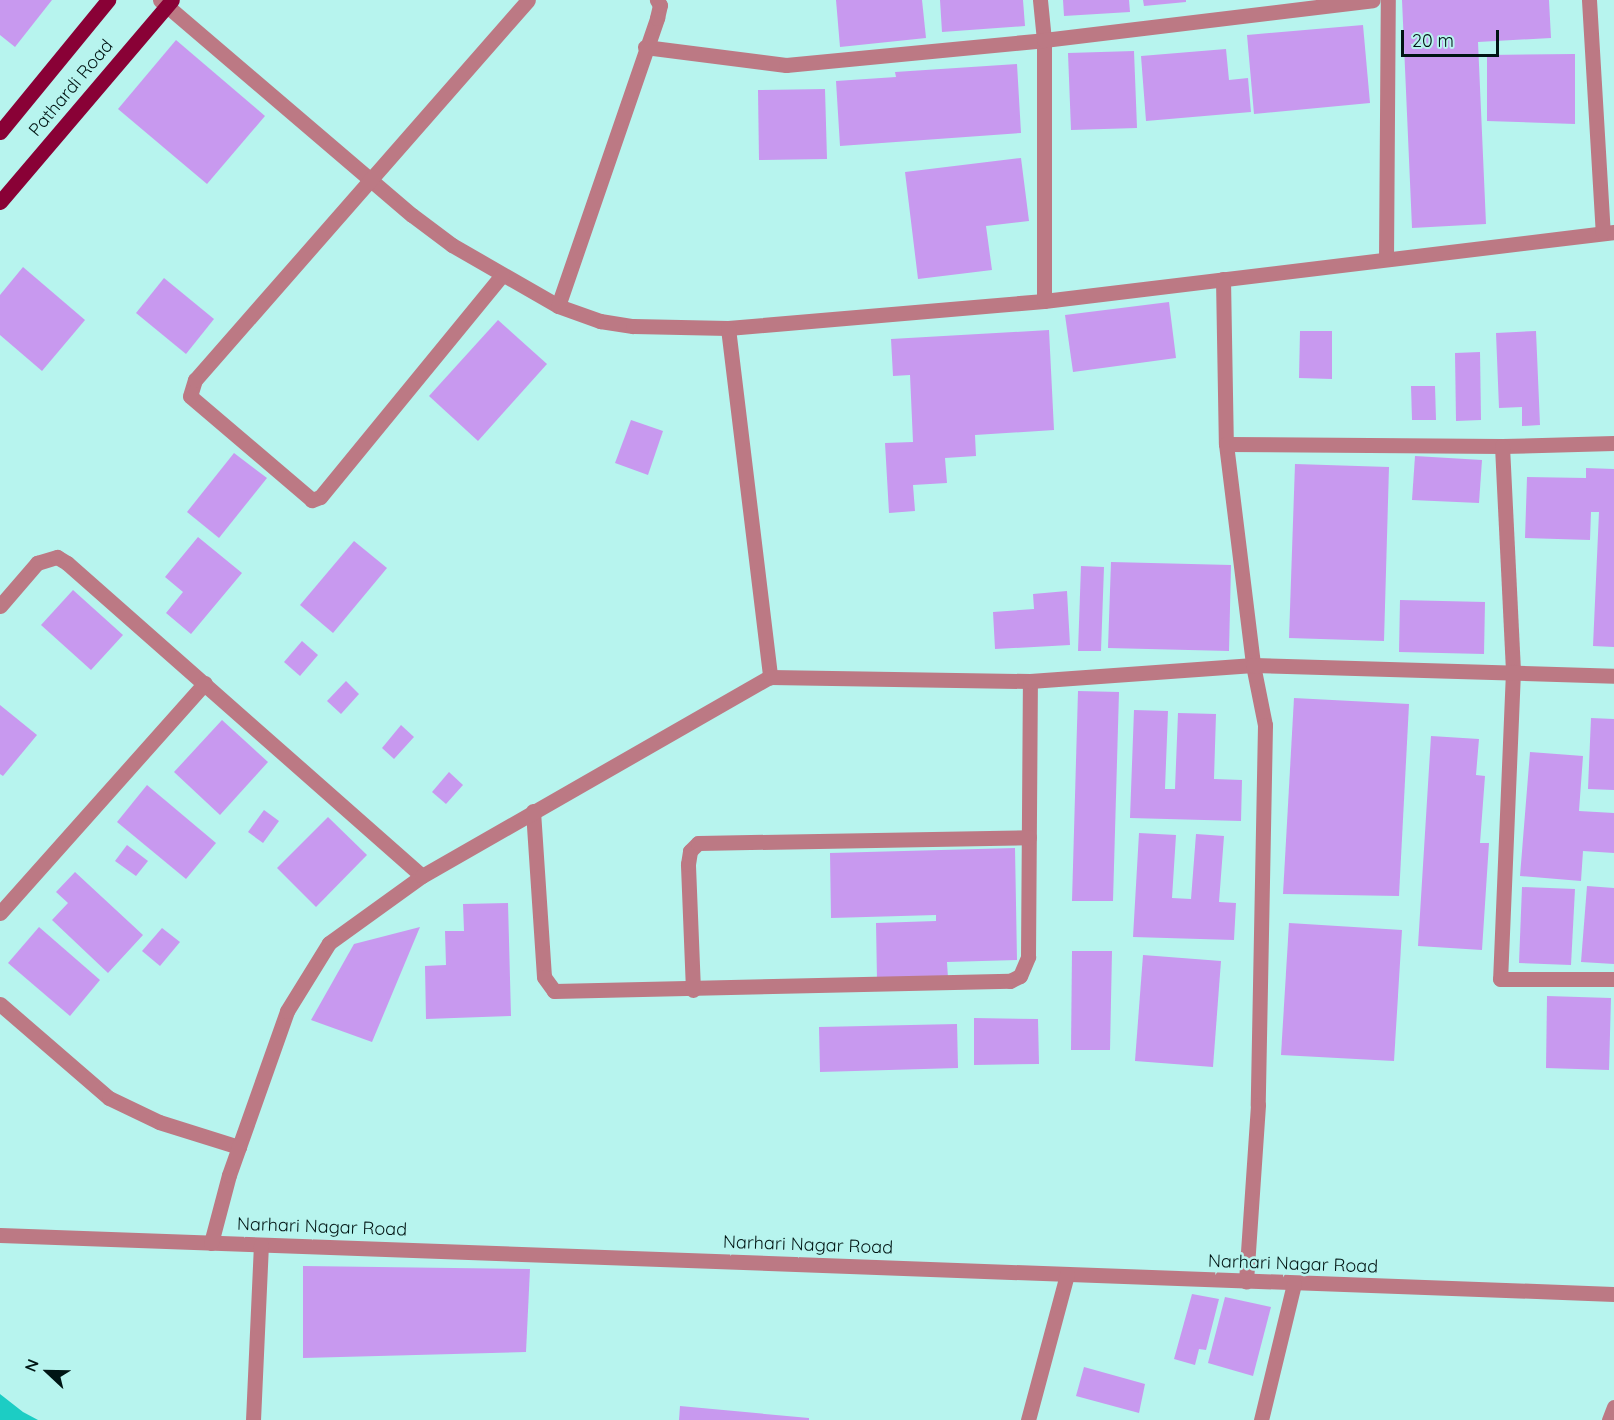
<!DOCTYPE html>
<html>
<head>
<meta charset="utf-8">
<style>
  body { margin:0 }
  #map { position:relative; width:1614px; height:1420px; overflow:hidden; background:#b7f4ee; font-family:Quicksand,sans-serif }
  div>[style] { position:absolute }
  .water>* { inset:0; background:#1ccdc4 }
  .building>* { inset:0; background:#c899ef }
  .minor>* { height:15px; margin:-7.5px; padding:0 7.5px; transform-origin:7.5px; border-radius:7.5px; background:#bc7984 }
  .major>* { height:15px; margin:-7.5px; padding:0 7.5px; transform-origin:7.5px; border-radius:7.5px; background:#890136 }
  span { translate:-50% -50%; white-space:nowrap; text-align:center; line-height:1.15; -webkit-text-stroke:5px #b7f4ee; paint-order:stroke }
  .street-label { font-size:18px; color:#001514 }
  .north { position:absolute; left:18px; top:1342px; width:60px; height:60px; -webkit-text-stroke:4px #b7f4ee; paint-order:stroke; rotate:292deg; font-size:16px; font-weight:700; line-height:24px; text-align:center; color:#001514 }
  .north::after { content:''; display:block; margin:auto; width:21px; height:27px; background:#001514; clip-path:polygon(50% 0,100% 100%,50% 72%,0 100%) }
  .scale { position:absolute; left:1401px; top:30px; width:98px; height:27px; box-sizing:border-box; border:3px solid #001514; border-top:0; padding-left:8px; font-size:18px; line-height:21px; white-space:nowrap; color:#001514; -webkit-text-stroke:4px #b7f4ee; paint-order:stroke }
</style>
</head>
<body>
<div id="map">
  <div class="water">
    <div style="clip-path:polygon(0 1394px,23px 1412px,38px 1420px,0 1420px)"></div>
  </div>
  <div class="building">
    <div style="clip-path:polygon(0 0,52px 0,15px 47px,0 35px)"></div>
    <div style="clip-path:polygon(836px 0,922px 0,926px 38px,840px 47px)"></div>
    <div style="clip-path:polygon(940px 0,1023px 0,1025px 26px,942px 32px)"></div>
    <div style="clip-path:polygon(1063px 0,1129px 0,1130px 12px,1064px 16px)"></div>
    <div style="clip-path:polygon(1143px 0,1186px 0,1186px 2px,1144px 6px)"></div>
    <div style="clip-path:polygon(1402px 0,1549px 0,1551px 38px,1478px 42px,1486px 224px,1412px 228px)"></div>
    <div style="clip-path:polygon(1363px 25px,1370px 103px,1254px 114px,1247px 35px)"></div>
    <div style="clip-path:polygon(176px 40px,265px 116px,207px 184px,118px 109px)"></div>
    <div style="clip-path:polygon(1226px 49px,1229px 80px,1248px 78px,1251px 112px,1146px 121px,1141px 56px)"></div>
    <div style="clip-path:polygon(1134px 51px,1137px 128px,1071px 130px,1068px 53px)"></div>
    <div style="clip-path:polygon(1575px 54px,1575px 124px,1487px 121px,1487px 55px)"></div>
    <div style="clip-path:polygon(1017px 64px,1021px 133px,840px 146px,836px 81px,896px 77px,895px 72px)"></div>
    <div style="clip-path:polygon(825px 89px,827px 159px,759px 160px,758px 90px)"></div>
    <div style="clip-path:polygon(1021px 158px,1029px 221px,986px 226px,992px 270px,918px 279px,905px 172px)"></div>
    <div style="clip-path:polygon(23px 267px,85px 320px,42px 371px,0 335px,0 295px)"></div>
    <div style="clip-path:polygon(164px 278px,214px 319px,186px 354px,136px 313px)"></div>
    <div style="clip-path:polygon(1169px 302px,1176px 358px,1073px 372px,1065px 315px)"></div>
    <div style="clip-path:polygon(498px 320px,547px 364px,478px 441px,429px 396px)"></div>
    <div style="clip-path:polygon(1049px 330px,1054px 430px,975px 435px,976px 456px,945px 458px,947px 483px,913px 485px,915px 511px,889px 513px,885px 443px,913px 442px,910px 375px,893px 376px,891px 339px)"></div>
    <div style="clip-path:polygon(1300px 331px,1332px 331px,1332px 379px,1299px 378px)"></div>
    <div style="clip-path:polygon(1536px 331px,1540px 425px,1522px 426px,1522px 407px,1499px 408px,1496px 333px)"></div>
    <div style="clip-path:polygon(1480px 352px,1481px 420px,1456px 421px,1455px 353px)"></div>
    <div style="clip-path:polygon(1411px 386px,1435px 386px,1436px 420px,1412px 420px)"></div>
    <div style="clip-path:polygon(631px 420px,663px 431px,648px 475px,615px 463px)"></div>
    <div style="clip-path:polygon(234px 453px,267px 478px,219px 538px,187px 512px)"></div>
    <div style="clip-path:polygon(1415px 456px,1482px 460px,1479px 503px,1412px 500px)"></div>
    <div style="clip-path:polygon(1295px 464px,1389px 467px,1384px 641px,1289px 638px)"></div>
    <div style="clip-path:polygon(1586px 468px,1614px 469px,1614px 647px,1593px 646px,1599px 512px,1591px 512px,1590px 540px,1525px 538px,1527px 477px,1586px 478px)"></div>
    <div style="clip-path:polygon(198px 537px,242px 573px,191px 634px,166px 613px,183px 592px,165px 577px)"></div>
    <div style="clip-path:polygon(354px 541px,387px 568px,333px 633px,300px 605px)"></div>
    <div style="clip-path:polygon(1111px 562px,1231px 565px,1229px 651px,1108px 648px)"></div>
    <div style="clip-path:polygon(1081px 566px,1104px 567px,1101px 651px,1078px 651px)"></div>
    <div style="clip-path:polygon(73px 590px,123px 635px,91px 670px,41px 625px)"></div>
    <div style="clip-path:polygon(1067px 591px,1070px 645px,995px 649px,993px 612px,1034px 609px,1033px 594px)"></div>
    <div style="clip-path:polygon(1400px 600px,1485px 602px,1484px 654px,1399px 652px)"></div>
    <div style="clip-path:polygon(302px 641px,318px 655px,300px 676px,284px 662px)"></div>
    <div style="clip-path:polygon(346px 681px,359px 694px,341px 714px,327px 701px)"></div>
    <div style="clip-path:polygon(1078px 691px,1119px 692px,1113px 901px,1072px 901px)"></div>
    <div style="clip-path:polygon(1294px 698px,1409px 704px,1399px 896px,1283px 894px)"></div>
    <div style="clip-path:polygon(0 705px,37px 735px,3px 776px,0 774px)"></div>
    <div style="clip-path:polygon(1134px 710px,1168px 711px,1165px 789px,1175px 789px,1178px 713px,1216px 714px,1214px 779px,1242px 780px,1241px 821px,1130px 818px)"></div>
    <div style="clip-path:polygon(1591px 718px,1614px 719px,1614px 790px,1588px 789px)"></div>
    <div style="clip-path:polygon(222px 720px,268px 762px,220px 815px,174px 772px)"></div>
    <div style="clip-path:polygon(401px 725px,414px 737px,394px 759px,382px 748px)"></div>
    <div style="clip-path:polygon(1431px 736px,1479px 739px,1476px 775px,1485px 776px,1480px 843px,1489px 843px,1482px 950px,1418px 946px)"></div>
    <div style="clip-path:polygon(1530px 752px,1583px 756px,1579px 811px,1614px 813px,1614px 853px,1583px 851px,1581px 881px,1520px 876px)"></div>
    <div style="clip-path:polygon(449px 772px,463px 785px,446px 804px,432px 792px)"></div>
    <div style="clip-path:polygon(147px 785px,216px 843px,186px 879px,117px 822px)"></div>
    <div style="clip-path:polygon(264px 810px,279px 821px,263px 843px,248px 832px)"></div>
    <div style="clip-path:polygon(328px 817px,367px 855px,316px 907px,277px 868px)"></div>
    <div style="clip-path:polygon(1139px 833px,1176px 835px,1172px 898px,1191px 899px,1196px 834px,1224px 836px,1219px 902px,1236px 903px,1234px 940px,1133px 937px)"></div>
    <div style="clip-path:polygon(127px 845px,148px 861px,136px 876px,115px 861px)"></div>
    <div style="clip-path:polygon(1015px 848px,1017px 960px,947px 962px,948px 978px,877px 980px,876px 923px,936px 921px,936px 915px,831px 918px,830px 853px)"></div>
    <div style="clip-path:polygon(75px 872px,143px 935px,108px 973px,52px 920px,68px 903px,56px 892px)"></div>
    <div style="clip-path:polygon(1587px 886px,1614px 888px,1614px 964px,1581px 962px)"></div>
    <div style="clip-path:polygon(1522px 887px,1575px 889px,1571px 965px,1519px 963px)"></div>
    <div style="clip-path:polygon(508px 903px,511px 1016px,426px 1019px,425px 966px,446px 965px,445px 931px,464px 931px,463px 904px)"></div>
    <div style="clip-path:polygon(1289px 923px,1402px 930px,1394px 1061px,1281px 1055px)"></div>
    <div style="clip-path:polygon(39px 927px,100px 980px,70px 1016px,8px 963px)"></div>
    <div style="clip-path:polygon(420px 927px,372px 1042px,311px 1020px,354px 944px)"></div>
    <div style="clip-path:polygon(162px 928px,180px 942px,160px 966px,142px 951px)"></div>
    <div style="clip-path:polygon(1072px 951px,1112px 951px,1110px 1050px,1071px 1050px)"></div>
    <div style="clip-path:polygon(1143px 955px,1221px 961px,1213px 1067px,1135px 1061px)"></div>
    <div style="clip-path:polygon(1547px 996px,1611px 998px,1609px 1070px,1546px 1068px)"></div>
    <div style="clip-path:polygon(974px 1018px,1038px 1019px,1039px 1064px,974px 1065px)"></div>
    <div style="clip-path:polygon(957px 1024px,958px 1068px,820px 1072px,819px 1027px)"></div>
    <div style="clip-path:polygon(303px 1266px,530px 1269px,526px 1352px,303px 1358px)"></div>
    <div style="clip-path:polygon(1192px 1294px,1219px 1299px,1206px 1350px,1199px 1349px,1195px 1365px,1174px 1359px)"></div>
    <div style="clip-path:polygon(1225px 1297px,1271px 1307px,1253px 1376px,1208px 1363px)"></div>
    <div style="clip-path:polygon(1084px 1367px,1145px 1384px,1139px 1413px,1076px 1396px)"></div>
    <div style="clip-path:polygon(680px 1406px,809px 1418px,809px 1420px,679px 1420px)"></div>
  </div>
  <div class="minor">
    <div style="left:160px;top:0;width:331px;rotate:40.5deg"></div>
    <div style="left:412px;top:215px;width:50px;rotate:36.9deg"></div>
    <div style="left:452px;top:245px;width:122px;rotate:29.9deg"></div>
    <div style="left:558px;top:306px;width:45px;rotate:19.7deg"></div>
    <div style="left:600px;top:321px;width:33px;rotate:9deg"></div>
    <div style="left:633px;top:326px;width:95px;rotate:1.2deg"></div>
    <div style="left:728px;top:328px;width:317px;rotate:-4.9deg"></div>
    <div style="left:1044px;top:301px;width:574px;rotate:-6.9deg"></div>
    <div style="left:1040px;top:0;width:40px;rotate:84.3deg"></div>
    <div style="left:1044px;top:40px;width:261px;rotate:90deg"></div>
    <div style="left:1589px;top:0;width:233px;rotate:86.6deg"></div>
    <div style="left:645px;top:47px;width:142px;rotate:7.3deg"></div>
    <div style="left:786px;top:65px;width:259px;rotate:-5.5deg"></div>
    <div style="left:1044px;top:40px;width:331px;rotate:-6.9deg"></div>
    <div style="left:1386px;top:259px;width:259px;rotate:-89.6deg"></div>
    <div style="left:502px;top:275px;width:287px;rotate:129.3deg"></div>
    <div style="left:320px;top:497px;width:9px;rotate:159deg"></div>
    <div style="left:312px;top:500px;width:160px;rotate:-139.6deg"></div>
    <div style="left:190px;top:396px;width:17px;rotate:-73deg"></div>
    <div style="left:195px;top:380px;width:505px;rotate:-48.77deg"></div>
    <div style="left:1223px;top:279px;width:165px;rotate:89deg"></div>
    <div style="left:1226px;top:444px;width:223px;rotate:83deg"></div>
    <div style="left:1253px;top:665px;width:61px;rotate:78.7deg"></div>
    <div style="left:1265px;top:725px;width:380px;rotate:91.1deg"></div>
    <div style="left:1258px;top:1105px;width:177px;rotate:93.9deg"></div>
    <div style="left:558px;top:306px;width:305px;rotate:-71deg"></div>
    <div style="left:657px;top:18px;width:13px;rotate:-77deg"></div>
    <div style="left:660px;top:5px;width:6px;rotate:-121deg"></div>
    <div style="left:728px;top:328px;width:352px;rotate:83.1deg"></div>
    <div style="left:1226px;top:444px;width:276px;rotate:0.4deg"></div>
    <div style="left:1502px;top:446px;width:112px;rotate:-1.5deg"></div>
    <div style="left:1502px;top:446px;width:225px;rotate:87.2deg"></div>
    <div style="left:1513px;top:671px;width:308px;rotate:92.4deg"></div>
    <div style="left:1500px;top:979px;width:114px"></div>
    <div style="left:0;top:606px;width:57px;rotate:-49.3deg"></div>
    <div style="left:37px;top:563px;width:21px;rotate:-17deg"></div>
    <div style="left:57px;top:557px;width:12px;rotate:31deg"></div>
    <div style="left:67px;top:563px;width:473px;rotate:41.4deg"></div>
    <div style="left:533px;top:811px;width:166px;rotate:86.2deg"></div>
    <div style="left:544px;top:977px;width:17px;rotate:54deg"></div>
    <div style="left:554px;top:991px;width:456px;rotate:-1.3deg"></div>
    <div style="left:1010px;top:981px;width:11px;rotate:-27deg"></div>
    <div style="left:1020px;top:976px;width:21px;rotate:-67deg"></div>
    <div style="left:1028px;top:957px;width:276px;rotate:-89.6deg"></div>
    <div style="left:0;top:913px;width:308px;rotate:-48.3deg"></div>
    <div style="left:693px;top:990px;width:126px;rotate:-92.3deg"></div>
    <div style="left:688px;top:864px;width:13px;rotate:-81deg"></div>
    <div style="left:690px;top:851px;width:11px;rotate:-45deg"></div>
    <div style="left:698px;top:843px;width:331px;rotate:-1deg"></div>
    <div style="left:0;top:1004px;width:144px;rotate:40.8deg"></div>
    <div style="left:109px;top:1098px;width:55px;rotate:25.6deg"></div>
    <div style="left:159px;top:1122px;width:84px;rotate:17.4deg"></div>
    <div style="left:0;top:1235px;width:1615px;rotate:2.09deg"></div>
    <div style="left:211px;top:1243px;width:70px;rotate:-75.2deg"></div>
    <div style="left:229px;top:1175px;width:174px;rotate:-70.5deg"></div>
    <div style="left:287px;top:1011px;width:80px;rotate:-58.3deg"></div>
    <div style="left:329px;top:943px;width:115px;rotate:-35.8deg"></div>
    <div style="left:422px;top:876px;width:401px;rotate:-29.8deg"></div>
    <div style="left:770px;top:677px;width:260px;rotate:0.9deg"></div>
    <div style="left:1030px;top:681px;width:224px;rotate:-4.1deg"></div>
    <div style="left:1253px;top:665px;width:361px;rotate:1.7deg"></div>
    <div style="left:253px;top:1420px;width:175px;rotate:-87.4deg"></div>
    <div style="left:1028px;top:1420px;width:151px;rotate:-75deg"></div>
    <div style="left:1261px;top:1420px;width:140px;rotate:-76.4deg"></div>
    <div style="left:1609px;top:1420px;width:14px;rotate:-69deg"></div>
  </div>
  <div class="major">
    <div style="left:0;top:132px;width:171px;rotate:-50.7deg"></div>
    <div style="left:0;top:202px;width:265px;rotate:-49.6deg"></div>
  </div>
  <div class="street-label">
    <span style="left:71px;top:88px;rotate:-50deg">Pathardi Road</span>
    <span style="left:322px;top:1227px;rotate:2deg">Narhari Nagar Road</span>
    <span style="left:808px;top:1245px;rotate:2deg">Narhari Nagar Road</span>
    <span style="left:1293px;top:1264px;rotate:2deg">Narhari Nagar Road</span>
  </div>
  <div class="north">N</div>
  <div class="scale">20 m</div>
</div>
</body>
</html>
